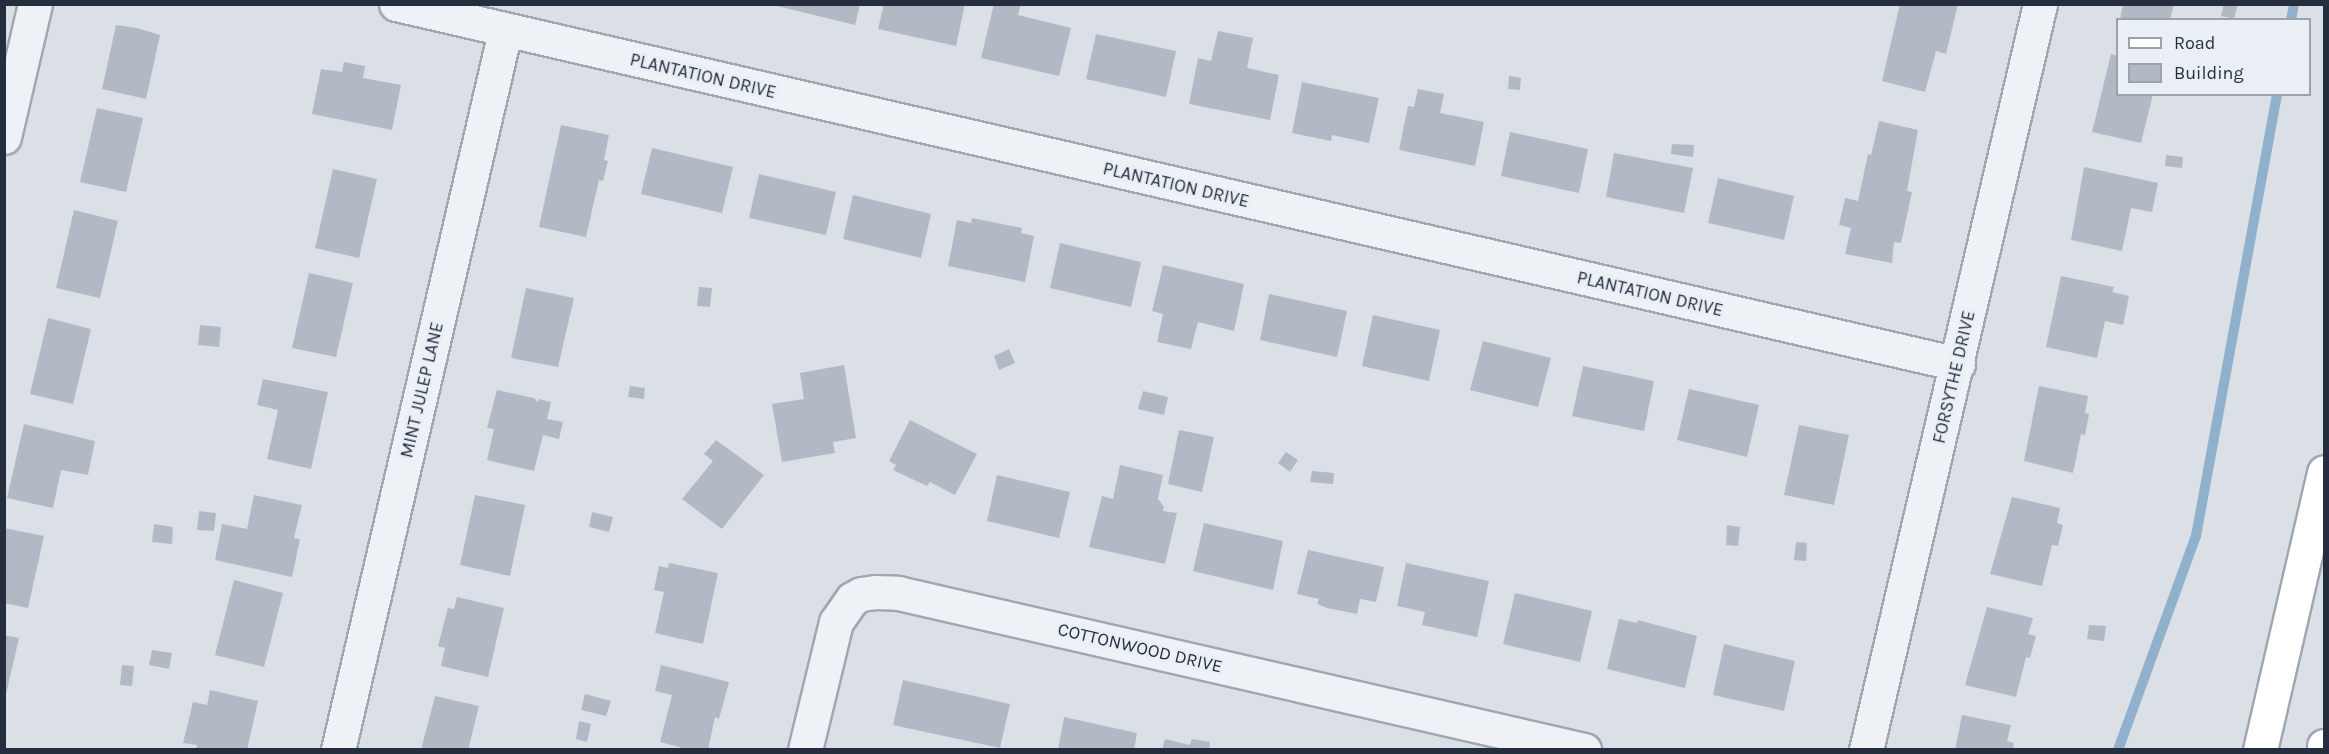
<!DOCTYPE html>
<html>
<head>
<meta charset="utf-8">
<style>
  body { margin:0 }
  #map { position:relative; width:2329px; height:754px; overflow:hidden; background:#dbe0e7; font-family:Karla,sans-serif }
  div>[style] { position:absolute }
  .stream>* { height:10px; margin:-5px; padding:0 5px; transform-origin:5px; border-radius:5px; background:#91b0cc }
  .building>* { inset:0; background:#b2b9c4 }
  .roads { filter:drop-shadow(2px 0 #a0a7b1) drop-shadow(-2px 0 #a0a7b1) drop-shadow(0 2px #a0a7b1) drop-shadow(0 -2px #a0a7b1) }
  .minor>* { height:33px; margin:-16.5px; padding:0 16.5px; transform-origin:16.5px; border-radius:16.5px; background:#eef1f5 }
  .major>* { height:33px; margin:-16.5px; padding:0 16.5px; transform-origin:16.5px; border-radius:16.5px; background:#fff }
  span { translate:-50% -50%; white-space:nowrap; text-align:center; line-height:1.15; -webkit-text-stroke:6px #eaeff5; paint-order:stroke }
  .street-label { font-size:18px; color:#242e3f }
  .frame { position:absolute; inset:0; border:6px solid #242e3f; pointer-events:none }
  .legend { position:absolute; left:2116px; top:18px; width:195px; height:78px; box-sizing:border-box; background:#eaeff5; border:2px solid #9ba2ac; margin:0; padding:8px 10px; list-style:none; font-size:18px; color:#242e3f }
  .legend li { display:flex; align-items:center; gap:12px; height:30px }
  .legend b { width:30px; border:2px solid #9ba2ac }
</style>
</head>
<body>
<div id="map">
  <div class="stream">
    <div style="left:2291px;top:20px;width:16px;rotate:-79deg"></div>
    <div style="left:2118px;top:750px;width:228px;rotate:-70deg"></div>
    <div style="left:2196px;top:536px;width:449px;rotate:-79.6deg"></div>
  </div>
  <div class="building">
    <div style="clip-path:polygon(884px 4px,965px 4px,956px 46px,878px 29px)"></div>
    <div style="clip-path:polygon(994px 4px,1021px 4px,1018px 15px,1071px 28px,1059px 76px,981px 58px)"></div>
    <div style="clip-path:polygon(1900px 4px,1958px 4px,1946px 54px,1936px 51px,1925px 92px,1882px 81px)"></div>
    <div style="clip-path:polygon(2123px 4px,2174px 4px,2170px 20px,2120px 20px)"></div>
    <div style="clip-path:polygon(2224px 4px,2238px 4px,2234px 19px,2221px 16px)"></div>
    <div style="clip-path:polygon(773px 5px,860px 5px,855px 25px)"></div>
    <div style="clip-path:polygon(116px 25px,137px 28px,160px 35px,146px 99px,102px 89px)"></div>
    <div style="clip-path:polygon(1218px 31px,1253px 38px,1247px 68px,1279px 75px,1270px 120px,1189px 104px,1198px 58px,1211px 61px)"></div>
    <div style="clip-path:polygon(1096px 34px,1176px 51px,1166px 97px,1086px 79px)"></div>
    <div style="clip-path:polygon(2111px 54px,2118px 56px,2118px 94px,2153px 94px,2141px 143px,2092px 132px)"></div>
    <div style="clip-path:polygon(344px 62px,365px 66px,363px 78px,401px 85px,392px 130px,312px 114px,321px 69px,342px 72px)"></div>
    <div style="clip-path:polygon(1509px 76px,1521px 78px,1520px 90px,1508px 89px)"></div>
    <div style="clip-path:polygon(1302px 82px,1379px 98px,1369px 143px,1332px 135px,1331px 141px,1292px 133px)"></div>
    <div style="clip-path:polygon(1418px 89px,1444px 94px,1440px 113px,1484px 122px,1475px 166px,1399px 150px,1408px 106px,1414px 107px)"></div>
    <div style="clip-path:polygon(97px 108px,143px 118px,126px 192px,80px 182px)"></div>
    <div style="clip-path:polygon(1879px 121px,1918px 130px,1907px 191px,1912px 192px,1901px 243px,1894px 242px,1892px 263px,1845px 254px,1851px 228px,1839px 225px,1845px 198px,1858px 201px,1868px 154px,1871px 155px)"></div>
    <div style="clip-path:polygon(561px 125px,609px 135px,604px 160px,608px 161px,603px 181px,599px 180px,586px 237px,539px 227px)"></div>
    <div style="clip-path:polygon(1510px 132px,1588px 149px,1579px 193px,1501px 176px)"></div>
    <div style="clip-path:polygon(1672px 144px,1694px 145px,1693px 157px,1671px 154px)"></div>
    <div style="clip-path:polygon(652px 148px,733px 167px,722px 213px,641px 194px)"></div>
    <div style="clip-path:polygon(1614px 153px,1693px 168px,1684px 213px,1606px 197px)"></div>
    <div style="clip-path:polygon(2166px 155px,2183px 157px,2182px 168px,2165px 166px)"></div>
    <div style="clip-path:polygon(2084px 167px,2158px 183px,2152px 212px,2131px 208px,2122px 251px,2071px 240px)"></div>
    <div style="clip-path:polygon(333px 169px,377px 179px,359px 258px,315px 248px)"></div>
    <div style="clip-path:polygon(759px 174px,836px 192px,826px 235px,749px 218px)"></div>
    <div style="clip-path:polygon(1718px 178px,1794px 196px,1784px 240px,1708px 223px)"></div>
    <div style="clip-path:polygon(853px 195px,931px 214px,921px 258px,843px 239px)"></div>
    <div style="clip-path:polygon(74px 210px,118px 221px,100px 298px,56px 288px)"></div>
    <div style="clip-path:polygon(972px 218px,1022px 228px,1021px 233px,1034px 236px,1025px 282px,948px 266px,957px 220px,971px 223px)"></div>
    <div style="clip-path:polygon(1060px 243px,1141px 262px,1131px 307px,1050px 288px)"></div>
    <div style="clip-path:polygon(1163px 265px,1244px 284px,1234px 331px,1198px 322px,1191px 349px,1157px 342px,1163px 314px,1152px 311px)"></div>
    <div style="clip-path:polygon(309px 273px,353px 283px,336px 357px,292px 348px)"></div>
    <div style="clip-path:polygon(2061px 276px,2114px 287px,2112px 292px,2129px 296px,2123px 325px,2105px 321px,2097px 358px,2046px 347px)"></div>
    <div style="clip-path:polygon(699px 287px,712px 288px,710px 307px,697px 306px)"></div>
    <div style="clip-path:polygon(526px 288px,574px 298px,558px 367px,511px 358px)"></div>
    <div style="clip-path:polygon(1269px 294px,1347px 311px,1337px 357px,1260px 340px)"></div>
    <div style="clip-path:polygon(1373px 315px,1440px 330px,1429px 381px,1362px 366px)"></div>
    <div style="clip-path:polygon(48px 318px,91px 329px,73px 404px,30px 394px)"></div>
    <div style="clip-path:polygon(200px 325px,221px 327px,219px 347px,198px 345px)"></div>
    <div style="clip-path:polygon(1483px 341px,1551px 358px,1538px 407px,1470px 390px)"></div>
    <div style="clip-path:polygon(1009px 349px,1015px 363px,999px 370px,994px 356px)"></div>
    <div style="clip-path:polygon(844px 365px,856px 438px,833px 442px,835px 453px,782px 462px,772px 404px,804px 399px,800px 373px)"></div>
    <div style="clip-path:polygon(1583px 366px,1654px 381px,1644px 431px,1572px 416px)"></div>
    <div style="clip-path:polygon(263px 379px,328px 392px,311px 469px,267px 459px,278px 410px,257px 405px)"></div>
    <div style="clip-path:polygon(630px 386px,645px 388px,644px 399px,628px 397px)"></div>
    <div style="clip-path:polygon(2039px 386px,2088px 396px,2085px 413px,2089px 414px,2085px 435px,2081px 434px,2073px 473px,2024px 461px)"></div>
    <div style="clip-path:polygon(1689px 389px,1759px 405px,1747px 457px,1677px 440px)"></div>
    <div style="clip-path:polygon(497px 390px,534px 398px,538px 402px,539px 399px,551px 402px,547px 419px,563px 422px,559px 439px,543px 435px,534px 471px,487px 460px,494px 429px,487px 428px)"></div>
    <div style="clip-path:polygon(1143px 391px,1168px 397px,1164px 415px,1138px 409px)"></div>
    <div style="clip-path:polygon(910px 420px,977px 454px,955px 495px,930px 482px,927px 486px,893px 470px,896px 465px,889px 461px)"></div>
    <div style="clip-path:polygon(24px 424px,95px 441px,88px 475px,61px 470px,53px 508px,7px 498px)"></div>
    <div style="clip-path:polygon(1799px 425px,1849px 435px,1834px 505px,1784px 495px)"></div>
    <div style="clip-path:polygon(1179px 430px,1214px 437px,1202px 492px,1168px 484px)"></div>
    <div style="clip-path:polygon(716px 440px,764px 475px,722px 529px,682px 499px,713px 461px,704px 454px)"></div>
    <div style="clip-path:polygon(1286px 452px,1298px 460px,1290px 472px,1278px 463px)"></div>
    <div style="clip-path:polygon(1120px 465px,1163px 475px,1158px 499px,1164px 507px,1163px 511px,1177px 513px,1165px 564px,1089px 547px,1102px 496px,1113px 499px)"></div>
    <div style="clip-path:polygon(1312px 471px,1334px 473px,1333px 484px,1310px 482px)"></div>
    <div style="clip-path:polygon(997px 475px,1070px 492px,1059px 538px,987px 521px)"></div>
    <div style="clip-path:polygon(254px 495px,302px 505px,294px 538px,300px 539px,292px 577px,215px 560px,222px 524px,247px 529px)"></div>
    <div style="clip-path:polygon(475px 495px,525px 505px,510px 576px,460px 565px)"></div>
    <div style="clip-path:polygon(2012px 497px,2060px 508px,2057px 523px,2063px 525px,2058px 546px,2052px 545px,2042px 586px,1990px 574px)"></div>
    <div style="clip-path:polygon(199px 511px,216px 513px,214px 531px,197px 530px)"></div>
    <div style="clip-path:polygon(592px 512px,613px 517px,609px 532px,589px 527px)"></div>
    <div style="clip-path:polygon(1204px 523px,1283px 541px,1273px 590px,1193px 571px)"></div>
    <div style="clip-path:polygon(154px 524px,173px 527px,172px 544px,152px 542px)"></div>
    <div style="clip-path:polygon(1727px 525px,1740px 527px,1738px 546px,1726px 545px)"></div>
    <div style="clip-path:polygon(4px 528px,44px 536px,28px 608px,4px 603px)"></div>
    <div style="clip-path:polygon(1796px 542px,1807px 543px,1806px 561px,1794px 560px)"></div>
    <div style="clip-path:polygon(1308px 550px,1384px 567px,1376px 602px,1360px 599px,1357px 614px,1327px 608px,1317px 604px,1319px 599px,1297px 594px)"></div>
    <div style="clip-path:polygon(669px 563px,718px 573px,703px 644px,655px 633px,664px 592px,654px 590px,659px 566px,668px 568px)"></div>
    <div style="clip-path:polygon(1406px 563px,1489px 581px,1477px 637px,1422px 625px,1425px 612px,1397px 606px)"></div>
    <div style="clip-path:polygon(234px 580px,283px 593px,264px 667px,215px 655px)"></div>
    <div style="clip-path:polygon(1515px 593px,1592px 611px,1580px 662px,1503px 644px)"></div>
    <div style="clip-path:polygon(457px 597px,504px 608px,488px 677px,441px 666px,445px 648px,438px 646px,448px 608px,454px 609px)"></div>
    <div style="clip-path:polygon(1987px 607px,2033px 618px,2028px 634px,2036px 636px,2030px 658px,2026px 657px,2016px 697px,1965px 685px)"></div>
    <div style="clip-path:polygon(1619px 619px,1637px 623px,1638px 620px,1697px 636px,1685px 688px,1607px 669px)"></div>
    <div style="clip-path:polygon(2089px 625px,2106px 626px,2104px 641px,2087px 639px)"></div>
    <div style="clip-path:polygon(4px 635px,19px 638px,5px 699px,4px 699px)"></div>
    <div style="clip-path:polygon(1724px 644px,1795px 661px,1784px 711px,1713px 695px)"></div>
    <div style="clip-path:polygon(152px 650px,172px 653px,169px 669px,149px 665px)"></div>
    <div style="clip-path:polygon(122px 665px,134px 666px,132px 686px,120px 685px)"></div>
    <div style="clip-path:polygon(661px 665px,729px 682px,719px 719px,715px 717px,708px 750px,690px 750px,660px 742px,672px 695px,655px 691px)"></div>
    <div style="clip-path:polygon(903px 680px,1010px 704px,1000px 748px,893px 725px)"></div>
    <div style="clip-path:polygon(210px 690px,258px 701px,247px 750px,196px 750px,197px 745px,183px 743px,193px 702px,207px 705px)"></div>
    <div style="clip-path:polygon(585px 694px,611px 701px,606px 716px,581px 710px)"></div>
    <div style="clip-path:polygon(435px 696px,479px 706px,468px 750px,421px 750px)"></div>
    <div style="clip-path:polygon(1962px 715px,2011px 725px,2007px 741px,2014px 743px,2013px 750px,1955px 750px)"></div>
    <div style="clip-path:polygon(1064px 717px,1137px 733px,1134px 750px,1058px 750px)"></div>
    <div style="clip-path:polygon(579px 721px,591px 724px,587px 742px,576px 739px)"></div>
    <div style="clip-path:polygon(1165px 739px,1190px 745px,1192px 739px,1210px 742px,1209px 750px,1162px 750px)"></div>
  </div>
  <div class="roads">
    <div class="minor">
      <div style="left:396px;top:4px;width:1603px;rotate:12.98deg"></div>
      <div style="left:4px;top:137px;width:137px;rotate:-76.9deg"></div>
      <div style="left:338px;top:750px;width:738px;rotate:-76.92deg"></div>
      <div style="left:805px;top:750px;width:132px;rotate:-76.4deg"></div>
      <div style="left:836px;top:622px;width:28px;rotate:-55deg"></div>
      <div style="left:852px;top:599px;width:10px;rotate:-29deg"></div>
      <div style="left:861px;top:594px;width:14px;rotate:-8deg"></div>
      <div style="left:875px;top:592px;width:23px;rotate:2deg"></div>
      <div style="left:898px;top:593px;width:704px;rotate:12.89deg"></div>
      <div style="left:1866px;top:750px;width:766px;rotate:-76.87deg"></div>
    </div>
    <div class="major">
      <div style="left:2260px;top:750px;width:285px;rotate:-77deg"></div>
      <div style="left:2324px;top:750px;width:4px;rotate:-90deg"></div>
    </div>
  </div>
  <div class="street-label">
    <span style="left:703px;top:76px;rotate:13deg">PLANTATION DRIVE</span>
    <span style="left:1176px;top:185px;rotate:13deg">PLANTATION DRIVE</span>
    <span style="left:1650px;top:294px;rotate:13deg">PLANTATION DRIVE</span>
    <span style="left:1954px;top:377px;rotate:-77deg">FORSYTHE DRIVE</span>
    <span style="left:422px;top:390px;rotate:-77deg">MINT JULEP LANE</span>
    <span style="left:1140px;top:648px;rotate:13deg">COTTONWOOD DRIVE</span>
  </div>
  <div class="frame"></div>
  <ul class="legend">
  <li><b style="height:8px;background:#fff"></b>Road</li>
  <li><b style="height:16px;background:#b2b9c4"></b>Building</li>
  </ul>
</div>
</body>
</html>
